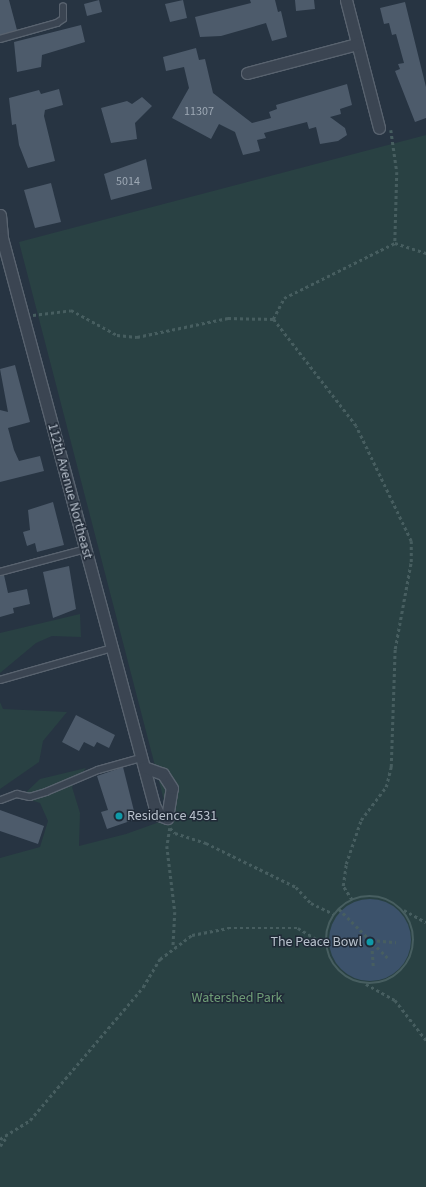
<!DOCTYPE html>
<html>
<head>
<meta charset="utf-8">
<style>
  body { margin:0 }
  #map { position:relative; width:426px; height:1187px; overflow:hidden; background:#273442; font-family:"Source Sans 3",sans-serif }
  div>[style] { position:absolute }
  .green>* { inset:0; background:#294143 }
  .water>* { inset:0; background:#3c526b }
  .round { border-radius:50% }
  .building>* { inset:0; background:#4d5b6b }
  .path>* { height:2.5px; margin-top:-1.25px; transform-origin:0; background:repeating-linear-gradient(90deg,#475e60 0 3px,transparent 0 6px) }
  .path>.ring { margin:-1.25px; padding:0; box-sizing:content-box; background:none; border:2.5px solid #475e60; border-radius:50% }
  .roads { filter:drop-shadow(1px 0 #59636f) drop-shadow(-1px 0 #59636f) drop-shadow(0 1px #59636f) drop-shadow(0 -1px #59636f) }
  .lane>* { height:5.5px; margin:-2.75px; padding:0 2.75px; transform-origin:2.75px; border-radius:2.75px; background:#3b4552 }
  .street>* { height:11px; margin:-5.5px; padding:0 5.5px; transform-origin:5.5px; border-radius:5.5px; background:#3b4552 }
  .dots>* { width:11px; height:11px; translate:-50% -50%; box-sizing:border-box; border:2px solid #202a37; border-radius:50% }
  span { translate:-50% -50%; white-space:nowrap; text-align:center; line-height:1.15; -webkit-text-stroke:3px #202a37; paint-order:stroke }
  .number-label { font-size:12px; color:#9da8b4 }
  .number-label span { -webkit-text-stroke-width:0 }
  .street-label { font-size:14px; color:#b8c1cc }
  .poi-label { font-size:14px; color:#b8c1cc }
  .left { translate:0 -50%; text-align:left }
  .right { translate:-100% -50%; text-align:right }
  .park-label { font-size:14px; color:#6f9d77 }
</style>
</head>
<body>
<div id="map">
  <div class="green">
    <div style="clip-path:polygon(426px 135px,426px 1187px,0 1187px,0 858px,40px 847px,48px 821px,40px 803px,21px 797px,40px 779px,86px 768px,72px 787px,80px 813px,79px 846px,126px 834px,165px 820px,168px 816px,19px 242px)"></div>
    <div style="clip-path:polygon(80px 614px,81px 637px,52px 636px,36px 643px,0 673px,0 633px)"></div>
    <div style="clip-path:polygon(0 702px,3px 709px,67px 712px,43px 741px,39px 762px,0 789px)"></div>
  </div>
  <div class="water">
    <div class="round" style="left:329px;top:899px;width:82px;height:82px"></div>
  </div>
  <div class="building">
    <div style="clip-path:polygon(0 0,9px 0,17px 30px,0 35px)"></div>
    <div style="clip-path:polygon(99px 0,102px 12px,87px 16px,84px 4px)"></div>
    <div style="clip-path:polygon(183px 0,187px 18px,170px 22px,165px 4px)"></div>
    <div style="clip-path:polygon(250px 0,275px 0,278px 12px,281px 11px,287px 37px,272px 41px,266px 23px,221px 36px,200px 37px,195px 17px,251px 3px)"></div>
    <div style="clip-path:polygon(295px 0,314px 0,315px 9px,296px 11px)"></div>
    <div style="clip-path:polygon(405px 2px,426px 87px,426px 118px,415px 122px,395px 71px,400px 69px,398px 64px,404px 63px,396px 34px,392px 35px,389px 23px,384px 24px,380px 8px)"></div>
    <div style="clip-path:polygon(81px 25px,85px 42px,42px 55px,41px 67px,17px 72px,14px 42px)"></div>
    <div style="clip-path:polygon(196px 48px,199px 60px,205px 59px,213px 93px,252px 123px,271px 118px,269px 112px,277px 109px,276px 105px,347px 84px,352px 105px,340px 109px,341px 114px,330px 117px,345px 128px,347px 135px,338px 141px,320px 144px,316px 127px,309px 129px,307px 122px,264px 133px,266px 138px,257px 140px,260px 151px,243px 155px,235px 132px,219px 124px,211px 139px,172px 118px,189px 88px,184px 67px,166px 71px,163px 57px)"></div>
    <div style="clip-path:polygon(59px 89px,63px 105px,45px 110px,44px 116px,55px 161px,28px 168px,19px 145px,16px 124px,12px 125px,9px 98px,39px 90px,41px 94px)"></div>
    <div style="clip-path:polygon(142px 97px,152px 106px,135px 123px,137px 139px,111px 143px,101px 108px,127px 101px,132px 104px)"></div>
    <div style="clip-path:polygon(146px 159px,152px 189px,111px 200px,104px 174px)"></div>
    <div style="clip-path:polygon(51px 183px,61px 222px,35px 228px,24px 190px)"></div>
    <div style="clip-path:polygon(15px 365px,30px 422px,8px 428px,14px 450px,19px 461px,40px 456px,44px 471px,0 482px,0 410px,8px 412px,0 369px)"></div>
    <div style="clip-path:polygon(53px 502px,64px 545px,37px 552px,35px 543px,27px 546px,23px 532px,30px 530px,28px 510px)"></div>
    <div style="clip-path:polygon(69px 566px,76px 609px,53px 618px,43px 572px)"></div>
    <div style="clip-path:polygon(4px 575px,8px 593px,27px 589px,30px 604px,13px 608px,14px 613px,0 617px,0 576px)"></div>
    <div style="clip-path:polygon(76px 715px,115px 735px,109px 748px,97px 742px,94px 747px,84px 742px,79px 751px,62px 742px)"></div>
    <div style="clip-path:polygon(123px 767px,136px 819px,107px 829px,101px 812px,108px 810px,97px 776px)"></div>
    <div style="clip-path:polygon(0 810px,44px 826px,38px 844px,0 831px)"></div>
  </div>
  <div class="path">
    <div style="left:391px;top:130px;width:42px;rotate:81.9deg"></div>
    <div style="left:397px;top:172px;width:71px;rotate:91.6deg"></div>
    <div style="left:33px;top:315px;width:38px;rotate:-7deg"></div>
    <div style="left:71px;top:310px;width:52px;rotate:28.5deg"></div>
    <div style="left:117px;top:335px;width:20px;rotate:6deg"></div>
    <div style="left:137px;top:337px;width:93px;rotate:-11.8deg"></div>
    <div style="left:228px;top:318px;width:45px;rotate:1.3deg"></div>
    <div style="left:170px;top:828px;width:7px;rotate:45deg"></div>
    <div style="left:175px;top:833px;width:33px;rotate:18deg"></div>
    <div style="left:206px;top:843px;width:100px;rotate:26.1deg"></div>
    <div style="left:296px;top:887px;width:22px;rotate:47deg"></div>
    <div style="left:311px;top:903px;width:25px;rotate:26deg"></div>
    <div style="left:170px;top:828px;width:18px;rotate:99deg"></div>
    <div style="left:167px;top:846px;width:66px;rotate:83.1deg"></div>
    <div style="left:175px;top:912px;width:36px;rotate:93deg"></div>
    <div class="ring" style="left:326px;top:896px;width:85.5px;height:85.5px"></div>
    <div style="left:352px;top:900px;width:17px;rotate:-123deg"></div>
    <div style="left:343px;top:886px;width:22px;rotate:-82deg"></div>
    <div style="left:346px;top:864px;width:46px;rotate:-71.2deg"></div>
    <div style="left:361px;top:820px;width:41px;rotate:-52.9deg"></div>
    <div style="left:386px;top:787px;width:21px;rotate:-76deg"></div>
    <div style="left:391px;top:767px;width:118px;rotate:-88.1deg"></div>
    <div style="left:395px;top:649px;width:88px;rotate:-79.6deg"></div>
    <div style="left:411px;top:562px;width:21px;rotate:-90deg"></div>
    <div style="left:411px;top:541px;width:127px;rotate:-115.6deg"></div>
    <div style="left:356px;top:426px;width:135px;rotate:-127.8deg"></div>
    <div style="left:273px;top:319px;width:24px;rotate:-62deg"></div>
    <div style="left:284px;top:298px;width:124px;rotate:-26.4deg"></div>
    <div style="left:395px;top:243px;width:33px;rotate:18deg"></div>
    <div style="left:339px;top:909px;width:69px;rotate:45deg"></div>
    <div style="left:404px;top:910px;width:25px;rotate:29deg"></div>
    <div style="left:373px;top:966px;width:26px;rotate:-94deg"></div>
    <div style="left:371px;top:940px;width:25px;rotate:5deg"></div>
    <div style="left:366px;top:984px;width:33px;rotate:29deg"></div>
    <div style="left:395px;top:1000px;width:51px;rotate:52.2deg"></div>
    <div style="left:0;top:1139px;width:36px;rotate:-32deg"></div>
    <div style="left:30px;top:1120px;width:175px;rotate:-49.6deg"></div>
    <div style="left:143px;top:987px;width:33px;rotate:-59deg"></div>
    <div style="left:160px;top:959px;width:40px;rotate:-37deg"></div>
    <div style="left:192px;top:935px;width:37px;rotate:-11deg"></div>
    <div style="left:228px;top:928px;width:70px"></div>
    <div style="left:298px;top:928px;width:33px;rotate:31deg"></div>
    <div style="left:0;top:1146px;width:9px;rotate:-54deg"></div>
  </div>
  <div class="roads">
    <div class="lane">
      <div style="left:0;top:39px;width:59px;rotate:-15.7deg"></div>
      <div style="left:57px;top:23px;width:7px;rotate:-34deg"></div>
      <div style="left:63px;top:19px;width:12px;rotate:-90deg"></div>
      <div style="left:0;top:572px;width:89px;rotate:-15deg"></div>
      <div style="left:0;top:680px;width:116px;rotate:-15.9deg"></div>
      <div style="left:1px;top:800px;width:17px;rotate:-21deg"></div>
      <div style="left:17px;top:794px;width:13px;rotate:13deg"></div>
      <div style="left:30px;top:797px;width:17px;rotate:-17deg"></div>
      <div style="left:46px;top:792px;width:56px;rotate:-22.9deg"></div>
      <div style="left:98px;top:770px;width:45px;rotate:-15.6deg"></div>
    </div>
    <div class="street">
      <div style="left:346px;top:0;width:132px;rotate:75.5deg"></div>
      <div style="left:247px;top:73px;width:114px;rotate:-14.8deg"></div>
      <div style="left:0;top:215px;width:23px;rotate:85deg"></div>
      <div style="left:2px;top:238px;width:587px;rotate:74.99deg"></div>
      <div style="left:154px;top:805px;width:11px;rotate:63deg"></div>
      <div style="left:159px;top:815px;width:9px;rotate:21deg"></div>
      <div style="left:167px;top:818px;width:30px;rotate:-81deg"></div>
      <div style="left:172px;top:788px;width:17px;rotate:-123deg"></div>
      <div style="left:163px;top:774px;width:20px;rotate:-160deg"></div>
    </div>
  </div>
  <div class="dots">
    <div style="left:119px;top:816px;background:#0f9aa8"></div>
    <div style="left:370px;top:942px;background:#0f9aa8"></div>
  </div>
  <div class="number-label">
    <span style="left:199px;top:112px">11307</span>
    <span style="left:128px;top:182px">5014</span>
  </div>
  <div class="street-label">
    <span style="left:70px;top:491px;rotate:75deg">112th Avenue Northeast</span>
  </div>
  <div class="poi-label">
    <span class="left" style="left:127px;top:816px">Residence 4531</span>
    <span class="right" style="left:362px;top:942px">The Peace Bowl</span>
  </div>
  <div class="park-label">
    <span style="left:237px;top:998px">Watershed Park</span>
  </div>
</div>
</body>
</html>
